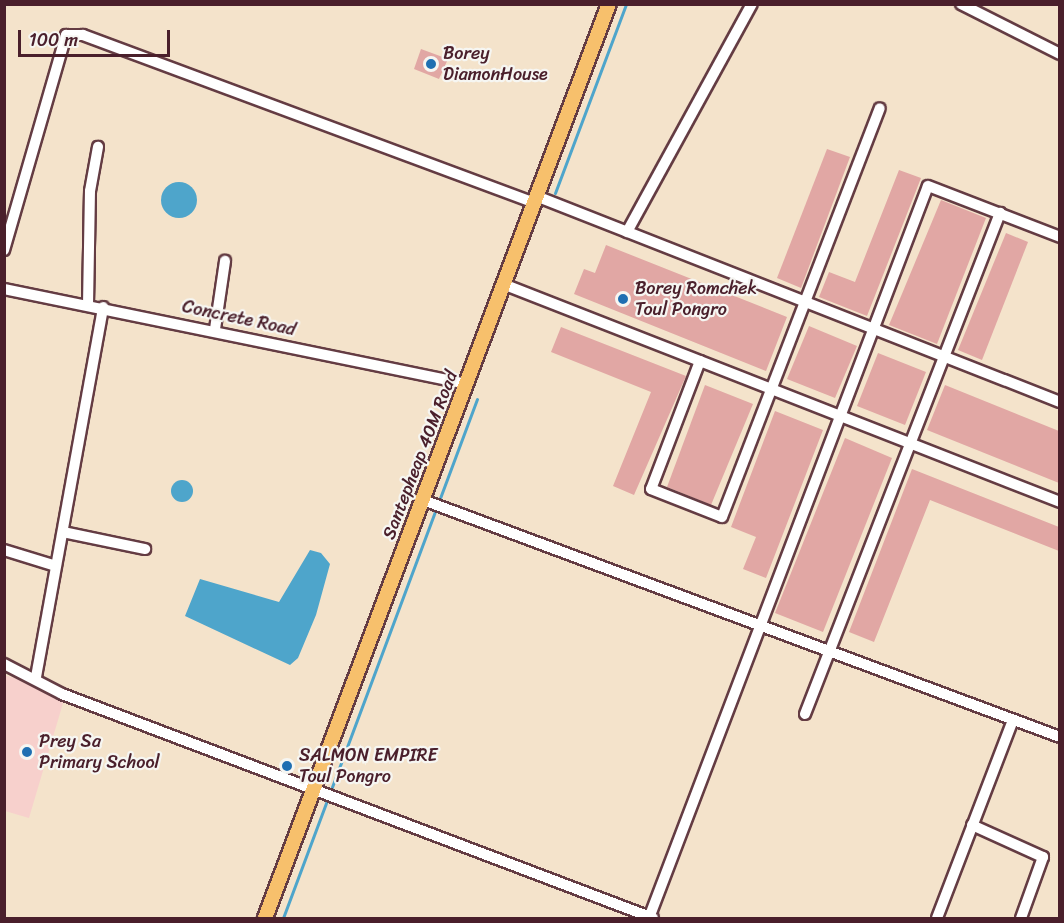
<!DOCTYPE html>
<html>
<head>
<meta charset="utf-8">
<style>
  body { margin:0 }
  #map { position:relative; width:1064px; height:923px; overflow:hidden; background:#f4e3cb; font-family:Sriracha,sans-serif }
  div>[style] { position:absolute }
  .built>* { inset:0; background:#f7d0cc }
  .water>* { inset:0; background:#4ea5cb }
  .round { border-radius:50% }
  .stream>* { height:3px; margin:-1.5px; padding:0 1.5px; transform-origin:1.5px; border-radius:1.5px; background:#4ea5cb }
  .building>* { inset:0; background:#e1a7a4 }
  .roads { filter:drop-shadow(2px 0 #643c43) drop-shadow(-2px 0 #643c43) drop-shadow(0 2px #643c43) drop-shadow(0 -2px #643c43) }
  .minor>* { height:10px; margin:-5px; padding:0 5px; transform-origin:5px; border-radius:5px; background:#fff }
  .major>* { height:14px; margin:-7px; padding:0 7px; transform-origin:7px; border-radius:7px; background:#f7c06c }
  .dots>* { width:16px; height:16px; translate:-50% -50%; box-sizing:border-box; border:3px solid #f6f6f2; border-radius:50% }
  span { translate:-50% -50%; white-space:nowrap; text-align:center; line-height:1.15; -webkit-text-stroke:4.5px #f6f6f2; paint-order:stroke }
  .poi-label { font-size:18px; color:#4a1f2b }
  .left { translate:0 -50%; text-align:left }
  .street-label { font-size:18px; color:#4a1f2b }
  .frame { position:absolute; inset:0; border:6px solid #4a1f2b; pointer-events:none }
  .scale { position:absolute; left:18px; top:30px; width:152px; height:27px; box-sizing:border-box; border:3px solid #4a1f2b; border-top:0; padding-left:8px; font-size:18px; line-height:21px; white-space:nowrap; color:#4a1f2b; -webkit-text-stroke:4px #f6f6f2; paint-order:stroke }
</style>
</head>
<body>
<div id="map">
  <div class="built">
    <div style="clip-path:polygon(4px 675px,66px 693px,29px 818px,5px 811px)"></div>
  </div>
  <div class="water">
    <div class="round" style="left:161px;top:182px;width:36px;height:36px"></div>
    <div class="round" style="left:171px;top:480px;width:22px;height:22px"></div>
    <div style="clip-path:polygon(310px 550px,321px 553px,330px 564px,316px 615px,298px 658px,290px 665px,185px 616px,200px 579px,279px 602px)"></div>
  </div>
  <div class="stream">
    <div style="left:555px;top:193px;width:202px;rotate:-69.4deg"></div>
    <div style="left:283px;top:918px;width:554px;rotate:-69.5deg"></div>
  </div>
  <div class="building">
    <div style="clip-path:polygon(421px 49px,448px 59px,439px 79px,414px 69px)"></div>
    <div style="clip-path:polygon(827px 149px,850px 157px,801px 288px,777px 278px)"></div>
    <div style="clip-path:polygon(899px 170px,921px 178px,867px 316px,819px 297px,829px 272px,855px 282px)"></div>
    <div style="clip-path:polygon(941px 200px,986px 218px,937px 344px,889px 325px)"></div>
    <div style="clip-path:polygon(1006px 233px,1028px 242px,982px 360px,958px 350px)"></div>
    <div style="clip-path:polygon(606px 245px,787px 317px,766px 371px,574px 294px,584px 269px,595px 273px)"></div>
    <div style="clip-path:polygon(809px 326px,857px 346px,835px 398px,787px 379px)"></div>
    <div style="clip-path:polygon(561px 327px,686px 376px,634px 495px,613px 486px,651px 392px,551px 352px)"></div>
    <div style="clip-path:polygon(878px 353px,926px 372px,905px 425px,857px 406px)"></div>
    <div style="clip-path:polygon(705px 385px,753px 404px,711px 505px,667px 487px)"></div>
    <div style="clip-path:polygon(945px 385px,1059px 431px,1059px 483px,927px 430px)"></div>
    <div style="clip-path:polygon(775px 411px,823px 430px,766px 578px,743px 569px,756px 537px,731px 527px)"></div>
    <div style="clip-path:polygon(845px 438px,892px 458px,823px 632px,775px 613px)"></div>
    <div style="clip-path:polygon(912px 469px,1059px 527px,1059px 551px,930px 500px,874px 642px,849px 632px)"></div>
  </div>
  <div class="roads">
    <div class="minor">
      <div style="left:961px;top:4px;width:111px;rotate:26.8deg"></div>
      <div style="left:536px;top:196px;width:563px;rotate:21.46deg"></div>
      <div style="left:627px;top:232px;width:260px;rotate:-61.3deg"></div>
      <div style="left:4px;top:250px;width:224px;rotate:-73.9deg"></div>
      <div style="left:66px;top:35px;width:17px"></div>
      <div style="left:83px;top:35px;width:481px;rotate:20.4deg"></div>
      <div style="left:503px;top:284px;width:598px;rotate:21.37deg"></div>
      <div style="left:4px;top:289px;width:472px;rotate:11.6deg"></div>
      <div style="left:88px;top:305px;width:114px;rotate:-89deg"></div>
      <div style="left:90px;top:191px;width:45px;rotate:-79.7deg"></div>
      <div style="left:215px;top:329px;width:69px;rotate:-81.6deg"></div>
      <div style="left:700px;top:361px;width:137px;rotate:110.9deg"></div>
      <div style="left:651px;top:489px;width:76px;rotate:21.5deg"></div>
      <div style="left:722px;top:517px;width:438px;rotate:-68.9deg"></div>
      <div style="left:423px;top:500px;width:680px;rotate:20.41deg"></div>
      <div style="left:63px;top:532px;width:84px;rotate:11.7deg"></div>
      <div style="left:4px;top:550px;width:54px;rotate:17.1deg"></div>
      <div style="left:4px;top:664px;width:65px;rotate:27.3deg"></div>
      <div style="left:62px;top:694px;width:632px;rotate:20.76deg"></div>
      <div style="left:36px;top:677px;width:376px;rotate:-79.7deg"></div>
      <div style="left:805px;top:714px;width:538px;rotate:-68.73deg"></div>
      <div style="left:972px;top:825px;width:78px;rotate:24.3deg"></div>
      <div style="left:1043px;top:857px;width:65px;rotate:109.8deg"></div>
      <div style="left:649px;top:918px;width:783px;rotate:-69.14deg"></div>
      <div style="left:928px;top:186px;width:142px;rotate:21.1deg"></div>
      <div style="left:937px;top:918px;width:212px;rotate:-69deg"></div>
    </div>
    <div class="major">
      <div style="left:265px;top:918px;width:977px;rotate:-69.38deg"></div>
    </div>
  </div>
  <div class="dots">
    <div style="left:431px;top:64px;background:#1f6fb2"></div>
    <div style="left:623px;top:299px;background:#1f6fb2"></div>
    <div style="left:27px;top:752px;background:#1f6fb2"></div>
    <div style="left:287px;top:766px;background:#1f6fb2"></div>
  </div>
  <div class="poi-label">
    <span class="left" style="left:443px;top:64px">Borey<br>DiamonHouse</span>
    <span class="left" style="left:635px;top:299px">Borey Romchek<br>Toul Pongro</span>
    <span class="left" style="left:39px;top:752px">Prey Sa<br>Primary School</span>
    <span class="left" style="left:299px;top:766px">SALMON EMPIRE<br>Toul Pongro</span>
  </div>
  <div class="street-label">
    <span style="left:239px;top:318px;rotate:12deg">Concrete Road</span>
    <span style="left:420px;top:455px;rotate:-69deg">Santepheap 40M Road</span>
  </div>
  <div class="frame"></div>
  <div class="scale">100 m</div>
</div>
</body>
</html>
